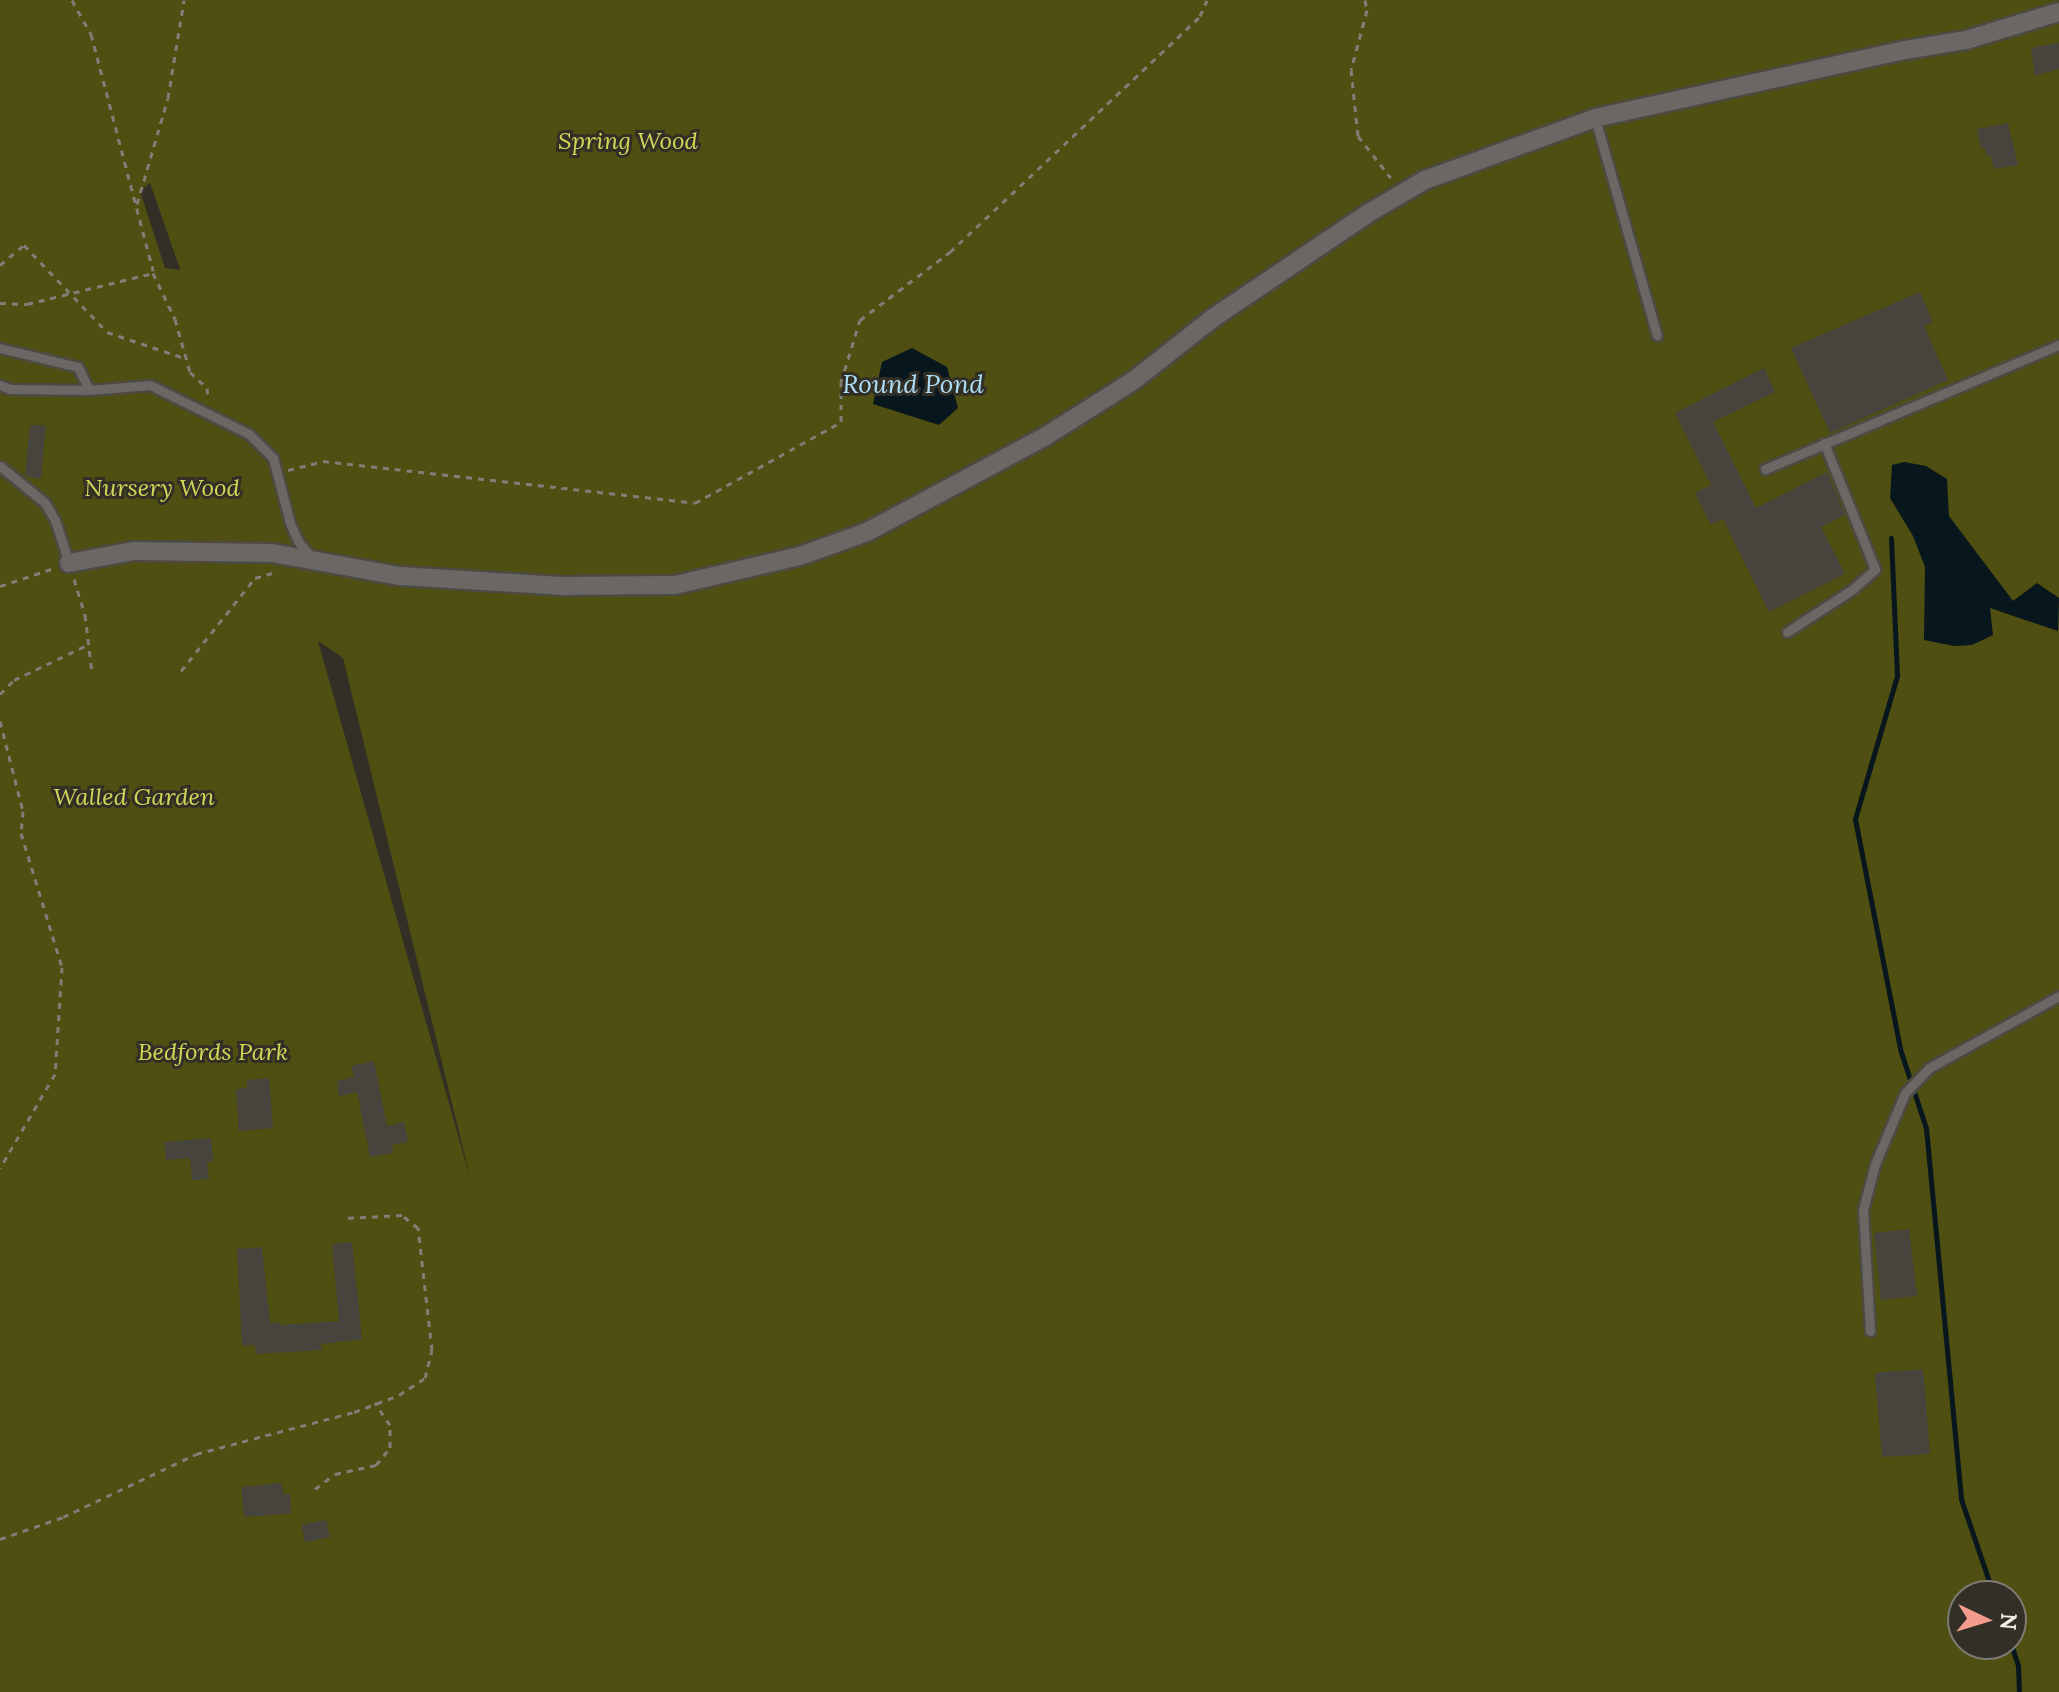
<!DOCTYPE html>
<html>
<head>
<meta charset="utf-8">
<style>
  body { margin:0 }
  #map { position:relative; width:2059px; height:1692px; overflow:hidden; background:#322f27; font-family:Lora,serif }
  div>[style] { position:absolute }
  .green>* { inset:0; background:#4e4f11 }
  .water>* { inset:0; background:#08161d }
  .stream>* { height:5px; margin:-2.5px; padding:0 2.5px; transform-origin:2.5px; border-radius:2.5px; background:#08161d }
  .building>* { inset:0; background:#47443d }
  .path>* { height:3px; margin-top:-1.5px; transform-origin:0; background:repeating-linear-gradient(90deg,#817e78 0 6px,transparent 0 12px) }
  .roads { filter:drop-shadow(2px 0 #4d4a42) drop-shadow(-2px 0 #4d4a42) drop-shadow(0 2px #4d4a42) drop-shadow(0 -2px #4d4a42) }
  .service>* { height:9px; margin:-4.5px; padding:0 4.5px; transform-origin:4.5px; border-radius:4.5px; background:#6a6764 }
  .minor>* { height:18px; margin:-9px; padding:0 9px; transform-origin:9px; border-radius:9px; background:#6a6764 }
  span { translate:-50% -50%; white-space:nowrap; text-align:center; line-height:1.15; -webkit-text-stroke:6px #322f27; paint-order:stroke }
  .park-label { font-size:24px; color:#d2d657; font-style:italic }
  .water-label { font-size:26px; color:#adddf5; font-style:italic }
  .north { position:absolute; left:1947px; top:1580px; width:80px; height:80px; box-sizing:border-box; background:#322f27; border:2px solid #7e7b75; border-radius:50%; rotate:94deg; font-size:22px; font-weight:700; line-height:32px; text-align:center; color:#f0eee9 }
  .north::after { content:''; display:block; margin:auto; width:28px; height:36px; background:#f49d8d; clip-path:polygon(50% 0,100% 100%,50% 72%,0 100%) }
</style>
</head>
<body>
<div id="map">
  <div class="green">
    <div style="clip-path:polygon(evenodd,0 0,2059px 0,2059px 1692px,0 1692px,0 0,150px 183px,180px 269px,179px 270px,165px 268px,140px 191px,150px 183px,0 0,318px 641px,343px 658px,471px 1181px,318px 641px,0 0,1963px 1596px,2011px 1596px,2011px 1644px,1963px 1644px,1963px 1596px)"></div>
  </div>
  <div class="water">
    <div style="clip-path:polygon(912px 348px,947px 367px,958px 408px,939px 425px,873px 404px,882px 362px)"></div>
    <div style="clip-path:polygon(1904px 462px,1926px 466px,1947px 479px,1949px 516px,2013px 601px,2037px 583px,2059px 598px,2058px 631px,1990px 608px,1993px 635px,1972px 645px,1954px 646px,1924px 640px,1925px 567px,1913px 536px,1890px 498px,1892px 465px)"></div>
  </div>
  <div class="stream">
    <div style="left:1891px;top:538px;width:138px;rotate:87.5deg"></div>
    <div style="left:1897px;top:676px;width:149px;rotate:106.4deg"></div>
    <div style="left:1855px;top:819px;width:234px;rotate:78.9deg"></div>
    <div style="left:1900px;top:1049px;width:83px;rotate:71.8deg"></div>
    <div style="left:1926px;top:1128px;width:373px;rotate:84.6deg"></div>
    <div style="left:1961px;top:1499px;width:102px;rotate:71.2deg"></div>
    <div style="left:2011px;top:1644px;width:22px;rotate:72deg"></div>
    <div style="left:2018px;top:1665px;width:27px;rotate:88deg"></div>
  </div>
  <div class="building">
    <div style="clip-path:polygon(2059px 43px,2059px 69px,2035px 76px,2031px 48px)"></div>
    <div style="clip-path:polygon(2008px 123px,2018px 165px,1994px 169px,1991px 156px,1986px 156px,1985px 148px,1981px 148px,1977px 129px)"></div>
    <div style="clip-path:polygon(1920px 292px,1933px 322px,1924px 326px,1948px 380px,1830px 433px,1791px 348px)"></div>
    <div style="clip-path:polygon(1764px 368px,1775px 392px,1713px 422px,1756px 508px,1827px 472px,1845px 515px,1821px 527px,1845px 574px,1769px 612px,1723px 519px,1711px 525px,1695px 493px,1711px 485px,1675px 413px)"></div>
    <div style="clip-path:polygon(30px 425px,46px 426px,41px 479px,25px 476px)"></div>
    <div style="clip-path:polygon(374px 1061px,387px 1126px,404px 1122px,408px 1142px,392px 1145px,393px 1153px,370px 1157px,357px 1092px,339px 1096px,337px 1081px,354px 1077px,351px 1066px)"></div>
    <div style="clip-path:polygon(269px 1078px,273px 1128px,239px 1131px,236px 1089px,247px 1088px,247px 1080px)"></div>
    <div style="clip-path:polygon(211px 1138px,213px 1161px,207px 1162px,209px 1179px,192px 1180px,190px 1158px,166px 1160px,164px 1142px)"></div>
    <div style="clip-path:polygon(1909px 1229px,1917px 1296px,1881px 1300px,1874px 1233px)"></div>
    <div style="clip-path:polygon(352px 1242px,362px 1339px,321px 1344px,322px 1350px,256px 1354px,255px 1345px,242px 1346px,237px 1249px,262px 1247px,270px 1323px,279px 1322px,280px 1325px,339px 1321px,332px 1244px)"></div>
    <div style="clip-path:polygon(1923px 1369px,1930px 1454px,1882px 1457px,1875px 1373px)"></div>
    <div style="clip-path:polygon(282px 1483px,283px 1494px,290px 1494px,291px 1513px,244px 1517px,241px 1487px)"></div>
    <div style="clip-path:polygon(326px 1520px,330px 1537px,305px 1542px,301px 1525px)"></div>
  </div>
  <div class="path">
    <div style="left:72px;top:0;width:39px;rotate:61deg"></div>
    <div style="left:91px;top:34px;width:245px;rotate:75.3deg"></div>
    <div style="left:1365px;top:0;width:10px;rotate:79deg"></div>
    <div style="left:1367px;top:10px;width:62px;rotate:104.9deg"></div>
    <div style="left:1351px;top:70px;width:66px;rotate:83.9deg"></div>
    <div style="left:1358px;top:136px;width:53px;rotate:51.8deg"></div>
    <div style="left:137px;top:204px;width:110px;rotate:-73.7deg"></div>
    <div style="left:168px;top:98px;width:99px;rotate:-80.7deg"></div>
    <div style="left:0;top:265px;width:31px;rotate:-40deg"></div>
    <div style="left:24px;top:245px;width:120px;rotate:46.3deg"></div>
    <div style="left:107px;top:332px;width:84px;rotate:18.6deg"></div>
    <div style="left:0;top:303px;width:27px;rotate:2deg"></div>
    <div style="left:27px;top:304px;width:130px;rotate:-13.8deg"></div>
    <div style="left:153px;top:273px;width:51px;rotate:64.4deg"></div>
    <div style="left:175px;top:319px;width:55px;rotate:74.2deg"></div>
    <div style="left:190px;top:372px;width:23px;rotate:43deg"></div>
    <div style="left:207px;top:388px;width:9px;rotate:84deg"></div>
    <div style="left:288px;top:470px;width:36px;rotate:-14deg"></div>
    <div style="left:323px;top:461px;width:374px;rotate:6.4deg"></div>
    <div style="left:695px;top:503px;width:167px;rotate:-29deg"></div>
    <div style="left:841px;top:422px;width:40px;rotate:-90deg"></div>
    <div style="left:841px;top:382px;width:65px;rotate:-73deg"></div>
    <div style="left:860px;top:320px;width:113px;rotate:-37.1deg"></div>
    <div style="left:950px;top:252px;width:344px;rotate:-43.3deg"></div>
    <div style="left:1200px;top:16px;width:17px;rotate:-66deg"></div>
    <div style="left:74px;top:579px;width:38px;rotate:73deg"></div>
    <div style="left:85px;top:615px;width:58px;rotate:83.1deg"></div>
    <div style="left:0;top:586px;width:54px;rotate:-18.4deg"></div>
    <div style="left:181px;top:671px;width:119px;rotate:-51.5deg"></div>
    <div style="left:255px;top:578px;width:18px;rotate:-16deg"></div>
    <div style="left:0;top:694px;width:20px;rotate:-45deg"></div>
    <div style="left:14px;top:680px;width:83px;rotate:-25.6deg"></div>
    <div style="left:0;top:721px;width:93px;rotate:75.7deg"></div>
    <div style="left:23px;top:811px;width:22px;rotate:95deg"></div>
    <div style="left:21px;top:833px;width:140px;rotate:73deg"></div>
    <div style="left:62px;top:967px;width:107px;rotate:93.7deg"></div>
    <div style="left:55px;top:1074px;width:109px;rotate:120.3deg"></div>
    <div style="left:315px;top:1489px;width:25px;rotate:-37deg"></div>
    <div style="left:335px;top:1474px;width:42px;rotate:-12.4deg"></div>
    <div style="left:376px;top:1465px;width:22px;rotate:-51deg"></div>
    <div style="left:390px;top:1448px;width:23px;rotate:-90deg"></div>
    <div style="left:390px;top:1425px;width:27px;rotate:-124deg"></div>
    <div style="left:0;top:1539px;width:67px;rotate:-19.2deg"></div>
    <div style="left:63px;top:1517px;width:147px;rotate:-25.3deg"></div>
    <div style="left:196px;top:1454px;width:163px;rotate:-14.9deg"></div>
    <div style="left:354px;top:1412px;width:48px;rotate:-20.7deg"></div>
    <div style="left:399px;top:1395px;width:31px;rotate:-33deg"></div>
    <div style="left:425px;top:1378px;width:29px;rotate:-76deg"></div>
    <div style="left:432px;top:1350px;width:123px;rotate:-96.5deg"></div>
    <div style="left:418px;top:1228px;width:21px;rotate:-141deg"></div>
    <div style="left:402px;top:1215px;width:56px;rotate:176.9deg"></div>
  </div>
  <div class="roads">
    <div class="service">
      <div style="left:1595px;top:118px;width:226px;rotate:74.1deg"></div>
      <div style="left:0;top:348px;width:80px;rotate:13.7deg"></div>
      <div style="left:78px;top:367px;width:25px;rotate:64deg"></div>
      <div style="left:0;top:385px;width:11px;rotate:22deg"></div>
      <div style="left:10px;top:389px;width:79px;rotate:0.7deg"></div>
      <div style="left:89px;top:390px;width:61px;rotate:-4.7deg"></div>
      <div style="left:150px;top:385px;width:110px;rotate:26.3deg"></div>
      <div style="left:249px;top:434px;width:34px;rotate:45deg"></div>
      <div style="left:273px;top:458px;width:67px;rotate:75.3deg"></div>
      <div style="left:290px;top:523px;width:20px;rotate:66deg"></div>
      <div style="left:298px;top:541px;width:22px;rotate:51deg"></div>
      <div style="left:0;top:466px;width:58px;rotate:39.4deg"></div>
      <div style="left:45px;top:503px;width:20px;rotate:60deg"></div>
      <div style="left:55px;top:520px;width:45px;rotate:72deg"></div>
      <div style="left:1765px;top:469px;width:319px;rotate:-22.9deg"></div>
      <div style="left:1787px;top:632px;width:79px;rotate:-33.1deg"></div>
      <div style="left:1853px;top:589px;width:30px;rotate:-42deg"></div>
      <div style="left:1875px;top:569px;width:136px;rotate:-112deg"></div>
      <div style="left:1870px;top:1331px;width:121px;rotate:-93.3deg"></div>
      <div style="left:1863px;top:1210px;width:48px;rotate:-75.4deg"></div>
      <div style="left:1875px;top:1164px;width:77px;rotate:-67.1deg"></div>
      <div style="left:1905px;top:1093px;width:35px;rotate:-46deg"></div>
      <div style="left:1929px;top:1068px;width:149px;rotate:-29deg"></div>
    </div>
    <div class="minor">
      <div style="left:69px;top:563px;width:66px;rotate:-10.5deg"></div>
      <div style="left:134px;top:551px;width:138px;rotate:0.8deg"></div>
      <div style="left:272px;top:553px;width:130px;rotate:10.2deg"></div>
      <div style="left:400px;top:576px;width:162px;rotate:3.5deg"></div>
      <div style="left:562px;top:586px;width:113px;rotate:-0.5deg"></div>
      <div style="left:675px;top:585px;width:128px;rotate:-13.1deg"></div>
      <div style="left:800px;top:556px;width:71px;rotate:-19.7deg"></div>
      <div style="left:867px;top:532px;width:203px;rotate:-28.2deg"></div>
      <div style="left:1046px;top:436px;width:103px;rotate:-32.3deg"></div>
      <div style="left:1133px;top:381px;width:102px;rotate:-38.2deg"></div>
      <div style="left:1213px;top:318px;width:186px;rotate:-34deg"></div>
      <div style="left:1367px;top:214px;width:67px;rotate:-30.4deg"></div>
      <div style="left:1425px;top:180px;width:181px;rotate:-20deg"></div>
      <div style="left:1595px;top:118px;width:317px;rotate:-12.4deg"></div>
      <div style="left:1905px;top:50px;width:62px;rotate:-9.3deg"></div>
      <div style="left:1966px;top:40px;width:97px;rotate:-16.8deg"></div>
    </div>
  </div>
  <div class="park-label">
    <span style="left:628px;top:141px">Spring Wood</span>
    <span style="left:162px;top:488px">Nursery Wood</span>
    <span style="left:134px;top:797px">Walled Garden</span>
    <span style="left:213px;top:1052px">Bedfords Park</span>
  </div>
  <div class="water-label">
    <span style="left:913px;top:384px">Round Pond</span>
  </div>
  <div class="north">N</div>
</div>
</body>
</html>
